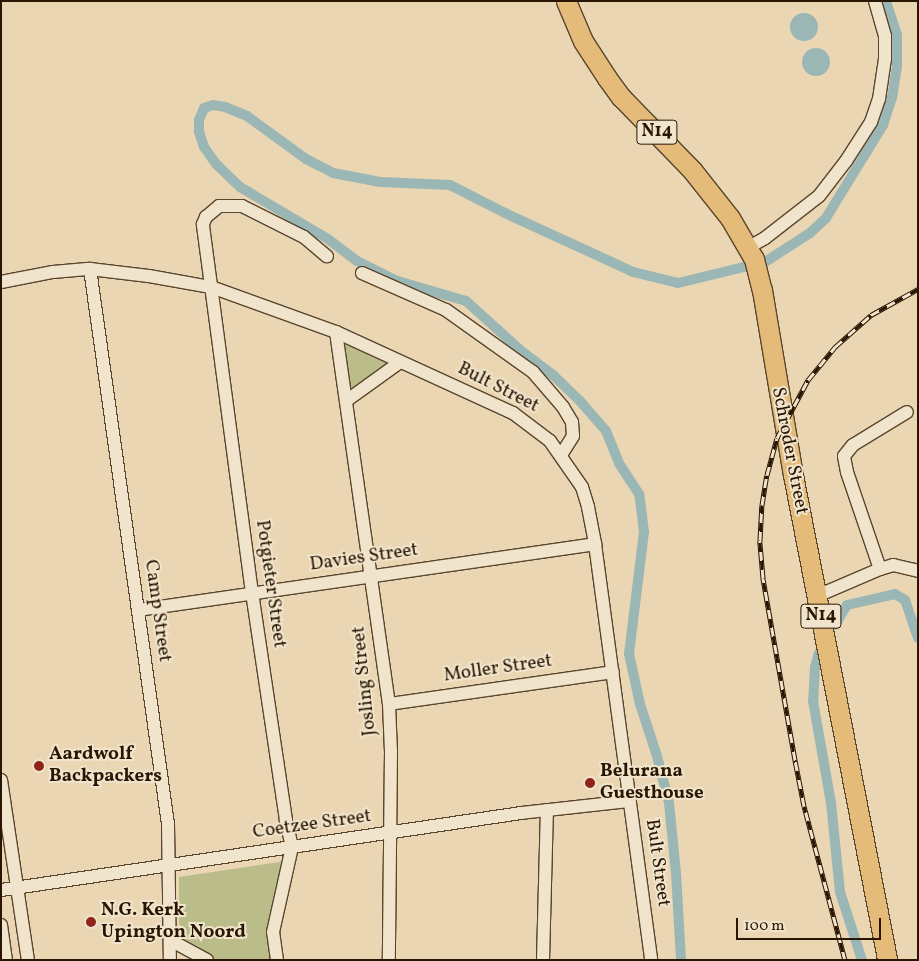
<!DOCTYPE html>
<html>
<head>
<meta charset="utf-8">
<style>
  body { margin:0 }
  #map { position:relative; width:919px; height:961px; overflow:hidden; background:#ead6b2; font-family:Vollkorn,serif }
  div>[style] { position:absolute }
  .green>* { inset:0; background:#babd8a }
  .water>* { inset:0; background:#9ab7b5 }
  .round { border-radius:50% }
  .canal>* { height:10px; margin:-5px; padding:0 5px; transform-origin:5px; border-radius:5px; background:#9ab7b5 }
  .roads { filter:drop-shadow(1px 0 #59452d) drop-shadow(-1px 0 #59452d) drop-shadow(0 1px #59452d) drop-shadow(0 -1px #59452d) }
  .minor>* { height:12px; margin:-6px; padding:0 6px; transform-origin:6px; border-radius:6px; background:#f1e4cd }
  .highway>* { height:19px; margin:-9.5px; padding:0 9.5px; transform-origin:9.5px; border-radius:9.5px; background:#e5bb79 }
  .rail>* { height:5px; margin-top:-2.5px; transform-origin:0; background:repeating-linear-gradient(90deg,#f1e4cd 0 9px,#291501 0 18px); box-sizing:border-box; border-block:1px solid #291501 }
  .dots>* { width:14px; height:14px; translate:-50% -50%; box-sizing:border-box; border:2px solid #f1e4cd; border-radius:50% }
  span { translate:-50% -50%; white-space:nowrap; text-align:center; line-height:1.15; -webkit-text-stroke:4px #f1e4cd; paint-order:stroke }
  .shield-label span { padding:1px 4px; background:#f1e4cd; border:1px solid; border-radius:4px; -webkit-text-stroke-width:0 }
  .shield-label { font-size:18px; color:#291501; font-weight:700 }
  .street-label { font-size:19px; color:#291501 }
  .poi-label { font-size:19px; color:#291501; font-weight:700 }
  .left { translate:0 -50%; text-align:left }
  .frame { position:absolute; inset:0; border:2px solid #291501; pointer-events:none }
  .scale { position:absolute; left:736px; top:918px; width:145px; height:22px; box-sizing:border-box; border:2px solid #291501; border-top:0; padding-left:6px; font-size:15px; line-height:18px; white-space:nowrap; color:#291501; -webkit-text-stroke:4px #f1e4cd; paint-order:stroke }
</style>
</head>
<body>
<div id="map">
  <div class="green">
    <div style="clip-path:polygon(338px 340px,390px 363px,347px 393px)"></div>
    <div style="clip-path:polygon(286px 861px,266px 933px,274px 960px,213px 960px,179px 938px,179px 877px)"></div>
  </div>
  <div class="water">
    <div class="round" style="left:790px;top:13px;width:28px;height:28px"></div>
    <div class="round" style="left:802px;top:48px;width:28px;height:28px"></div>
  </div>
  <div class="canal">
    <div style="left:835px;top:625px;width:23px;rotate:-59deg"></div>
    <div style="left:847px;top:605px;width:49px;rotate:-12.9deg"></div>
    <div style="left:895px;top:594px;width:12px;rotate:31deg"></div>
    <div style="left:905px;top:600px;width:40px;rotate:71.1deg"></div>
    <div style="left:819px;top:653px;width:15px;rotate:106deg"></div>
    <div style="left:815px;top:667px;width:34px;rotate:93deg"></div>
    <div style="left:813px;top:701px;width:104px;rotate:80deg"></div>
    <div style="left:831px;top:803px;width:89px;rotate:84.2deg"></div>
    <div style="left:840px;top:892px;width:71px;rotate:72.1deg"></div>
    <div style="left:681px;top:960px;width:87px;rotate:-93.3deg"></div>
    <div style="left:676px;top:873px;width:70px;rotate:-95.7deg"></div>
    <div style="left:669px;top:803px;width:49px;rotate:-104.3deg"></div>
    <div style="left:657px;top:756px;width:55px;rotate:-108.1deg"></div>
    <div style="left:640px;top:704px;width:51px;rotate:-102.4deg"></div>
    <div style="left:629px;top:654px;width:123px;rotate:-83deg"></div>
    <div style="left:644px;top:532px;width:38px;rotate:-97deg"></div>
    <div style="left:639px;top:494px;width:37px;rotate:-123deg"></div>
    <div style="left:619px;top:463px;width:35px;rotate:-112deg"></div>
    <div style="left:606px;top:431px;width:40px;rotate:-131deg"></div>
    <div style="left:580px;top:401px;width:37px;rotate:-136deg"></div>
    <div style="left:553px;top:375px;width:43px;rotate:-142.6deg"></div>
    <div style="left:519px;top:349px;width:72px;rotate:-137.8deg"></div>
    <div style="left:466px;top:301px;width:72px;rotate:-163.8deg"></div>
    <div style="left:397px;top:281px;width:45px;rotate:-153.4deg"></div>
    <div style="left:357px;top:261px;width:36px;rotate:-143deg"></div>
    <div style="left:328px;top:239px;width:102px;rotate:-149.4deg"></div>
    <div style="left:240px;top:187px;width:33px;rotate:-136deg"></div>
    <div style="left:216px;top:164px;width:21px;rotate:-125deg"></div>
    <div style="left:204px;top:147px;width:16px;rotate:-108deg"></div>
    <div style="left:199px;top:132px;width:12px;rotate:-90deg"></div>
    <div style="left:199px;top:120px;width:13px;rotate:-67deg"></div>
    <div style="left:204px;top:108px;width:9px;rotate:-18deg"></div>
    <div style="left:213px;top:105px;width:12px;rotate:9deg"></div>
    <div style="left:225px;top:107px;width:24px;rotate:22deg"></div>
    <div style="left:247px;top:116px;width:73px;rotate:36.1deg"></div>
    <div style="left:306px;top:159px;width:30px;rotate:27deg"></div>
    <div style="left:333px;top:173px;width:48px;rotate:10.8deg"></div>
    <div style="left:380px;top:182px;width:70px;rotate:2.5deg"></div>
    <div style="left:450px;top:185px;width:62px;rotate:27deg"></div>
    <div style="left:505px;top:213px;width:141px;rotate:24.7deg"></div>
    <div style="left:633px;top:272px;width:46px;rotate:13.7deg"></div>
    <div style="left:678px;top:283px;width:89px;rotate:-13.6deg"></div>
    <div style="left:765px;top:262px;width:54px;rotate:-32.8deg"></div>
    <div style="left:810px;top:233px;width:22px;rotate:-43deg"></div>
    <div style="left:826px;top:218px;width:109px;rotate:-58.5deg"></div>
    <div style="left:883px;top:125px;width:28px;rotate:-72deg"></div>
    <div style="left:892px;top:98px;width:32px;rotate:-81deg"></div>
    <div style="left:897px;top:66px;width:31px;rotate:-90deg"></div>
    <div style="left:897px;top:35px;width:36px;rotate:-108deg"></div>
  </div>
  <div class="roads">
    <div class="minor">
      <div style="left:749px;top:247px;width:18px;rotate:-29deg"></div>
      <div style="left:765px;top:238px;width:68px;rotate:-37.9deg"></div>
      <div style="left:819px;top:196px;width:44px;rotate:-52.4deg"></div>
      <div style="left:846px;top:161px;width:46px;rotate:-57.3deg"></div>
      <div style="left:871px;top:122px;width:24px;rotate:-71deg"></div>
      <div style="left:879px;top:99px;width:40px;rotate:-81.5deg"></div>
      <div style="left:885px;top:59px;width:23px;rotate:-90deg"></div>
      <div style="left:885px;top:36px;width:36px;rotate:-106deg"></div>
      <div style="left:90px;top:269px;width:560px;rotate:82deg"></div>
      <div style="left:168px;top:824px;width:136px;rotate:89.2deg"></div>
      <div style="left:362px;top:273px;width:92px;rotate:23.8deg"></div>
      <div style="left:446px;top:310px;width:107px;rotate:35.5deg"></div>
      <div style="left:533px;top:372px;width:46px;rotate:49.4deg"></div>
      <div style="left:563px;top:407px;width:17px;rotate:59deg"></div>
      <div style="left:572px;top:422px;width:14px;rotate:86deg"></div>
      <div style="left:573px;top:436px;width:22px;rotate:122deg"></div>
      <div style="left:1px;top:282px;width:53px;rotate:-10.9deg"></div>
      <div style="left:53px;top:272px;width:37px;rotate:-5deg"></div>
      <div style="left:90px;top:269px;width:59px;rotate:6.8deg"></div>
      <div style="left:149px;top:276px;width:63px;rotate:10.1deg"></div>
      <div style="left:211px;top:287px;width:133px;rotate:19.8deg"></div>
      <div style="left:336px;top:332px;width:195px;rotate:24.6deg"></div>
      <div style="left:513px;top:413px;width:46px;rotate:37.1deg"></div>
      <div style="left:550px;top:441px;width:56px;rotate:55.2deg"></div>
      <div style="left:582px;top:487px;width:21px;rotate:73deg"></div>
      <div style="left:588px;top:507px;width:38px;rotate:79deg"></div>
      <div style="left:595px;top:544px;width:420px;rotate:82.3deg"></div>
      <div style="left:336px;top:332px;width:376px;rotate:81.9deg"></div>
      <div style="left:389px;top:704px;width:48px;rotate:87.6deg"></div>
      <div style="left:391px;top:752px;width:208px;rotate:90.6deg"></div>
      <div style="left:346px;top:401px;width:67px;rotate:-35.8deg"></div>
      <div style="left:880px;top:569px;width:14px;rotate:-17deg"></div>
      <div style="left:893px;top:565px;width:26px;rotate:13deg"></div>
      <div style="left:817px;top:596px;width:69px;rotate:-23.2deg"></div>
      <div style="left:880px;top:569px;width:102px;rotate:-108.8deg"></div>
      <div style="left:847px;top:472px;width:16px;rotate:-101deg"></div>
      <div style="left:844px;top:456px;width:14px;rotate:-51deg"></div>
      <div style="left:853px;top:445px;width:63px;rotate:-31.4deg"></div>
      <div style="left:138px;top:610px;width:462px;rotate:-8.2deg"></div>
      <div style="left:389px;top:704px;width:226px;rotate:-8.1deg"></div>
      <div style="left:1px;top:780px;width:182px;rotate:81.5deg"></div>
      <div style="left:1px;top:890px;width:526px;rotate:-8.42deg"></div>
      <div style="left:521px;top:813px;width:109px;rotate:-6.3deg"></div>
      <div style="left:1px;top:925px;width:35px;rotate:82deg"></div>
      <div style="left:170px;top:940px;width:42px;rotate:28.4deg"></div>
      <div style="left:277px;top:960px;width:28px;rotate:-98deg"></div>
      <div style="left:273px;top:932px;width:87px;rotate:-77.4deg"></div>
      <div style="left:292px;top:847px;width:28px;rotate:-103deg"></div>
      <div style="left:286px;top:820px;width:230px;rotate:-98.5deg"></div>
      <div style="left:252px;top:593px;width:372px;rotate:-97.6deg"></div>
      <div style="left:203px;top:224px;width:8px;rotate:-67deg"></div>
      <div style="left:206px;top:217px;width:17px;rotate:-40deg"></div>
      <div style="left:219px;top:206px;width:23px"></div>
      <div style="left:242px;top:206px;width:69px;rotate:26.6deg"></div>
      <div style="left:304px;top:237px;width:30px;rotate:40deg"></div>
      <div style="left:543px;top:960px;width:150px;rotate:-88.5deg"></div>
    </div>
    <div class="highway">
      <div style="left:566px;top:1px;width:43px;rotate:67deg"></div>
      <div style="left:583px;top:41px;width:44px;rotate:57deg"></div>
      <div style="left:607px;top:78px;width:24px;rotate:54deg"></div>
      <div style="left:621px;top:97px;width:102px;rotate:45.8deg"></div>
      <div style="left:692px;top:170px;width:61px;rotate:51.6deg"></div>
      <div style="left:730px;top:218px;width:48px;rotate:59.7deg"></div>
      <div style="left:754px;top:259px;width:32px;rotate:76deg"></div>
      <div style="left:762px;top:290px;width:188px;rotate:80.5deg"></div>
      <div style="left:793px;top:475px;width:494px;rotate:79deg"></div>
    </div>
  </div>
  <div class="rail">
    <div style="left:845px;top:960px;width:159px;rotate:-104.9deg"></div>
    <div style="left:804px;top:806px;width:47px;rotate:-101.1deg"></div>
    <div style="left:795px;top:760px;width:185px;rotate:-100deg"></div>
    <div style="left:763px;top:578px;width:38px;rotate:-95deg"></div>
    <div style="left:760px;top:540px;width:35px;rotate:-87deg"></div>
    <div style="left:762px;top:505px;width:30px;rotate:-81deg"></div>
    <div style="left:767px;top:475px;width:38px;rotate:-75deg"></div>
    <div style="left:777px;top:438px;width:66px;rotate:-61.9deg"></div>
    <div style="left:808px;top:380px;width:43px;rotate:-50.7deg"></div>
    <div style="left:835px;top:347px;width:48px;rotate:-41.6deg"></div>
    <div style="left:871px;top:315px;width:54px;rotate:-29deg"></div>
  </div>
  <div class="dots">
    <div style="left:39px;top:766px;background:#8f2418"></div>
    <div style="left:590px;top:783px;background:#8f2418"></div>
    <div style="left:91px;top:922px;background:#8f2418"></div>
  </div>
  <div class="shield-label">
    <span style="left:657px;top:132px">N14</span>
    <span style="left:821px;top:616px">N14</span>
  </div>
  <div class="street-label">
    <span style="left:498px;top:388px;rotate:27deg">Bult Street</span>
    <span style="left:789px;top:451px;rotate:79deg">Schroder Street</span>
    <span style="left:364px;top:558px;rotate:-8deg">Davies Street</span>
    <span style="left:270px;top:584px;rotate:82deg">Potgieter Street</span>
    <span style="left:157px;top:611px;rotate:82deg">Camp Street</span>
    <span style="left:498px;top:669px;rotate:-8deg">Moller Street</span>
    <span style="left:365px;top:681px;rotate:-96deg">Josling Street</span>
    <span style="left:312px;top:825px;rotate:-8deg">Coetzee Street</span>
    <span style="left:657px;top:863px;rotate:82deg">Bult Street</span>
  </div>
  <div class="poi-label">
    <span class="left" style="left:49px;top:766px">Aardwolf<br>Backpackers</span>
    <span class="left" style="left:600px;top:783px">Belurana<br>Guesthouse</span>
    <span class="left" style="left:101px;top:922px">N.G. Kerk<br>Upington Noord</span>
  </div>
  <div class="frame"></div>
  <div class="scale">100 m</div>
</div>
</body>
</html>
